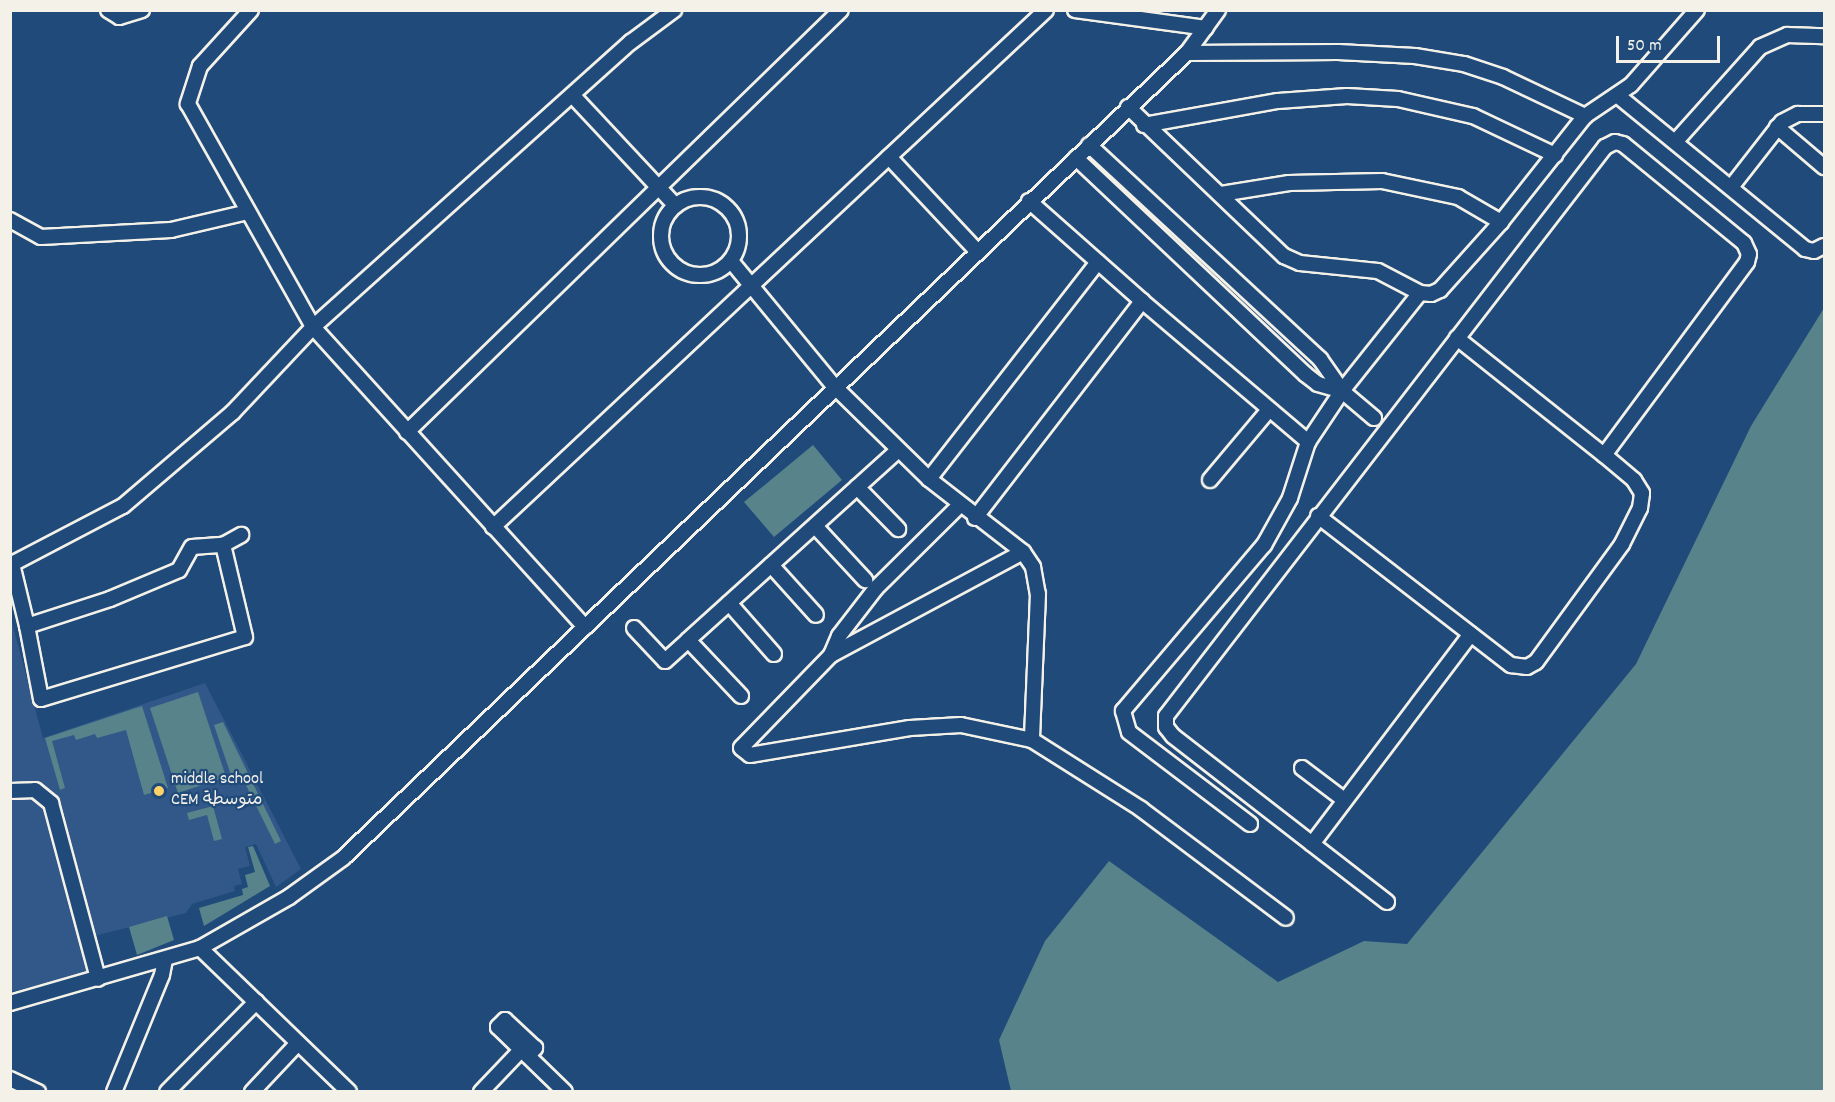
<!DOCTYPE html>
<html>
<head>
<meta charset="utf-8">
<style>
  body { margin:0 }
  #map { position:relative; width:1835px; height:1102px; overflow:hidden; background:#1f4a7a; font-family:Dekko,"Playpen Sans Arabic",sans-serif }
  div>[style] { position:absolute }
  .built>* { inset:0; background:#315888 }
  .green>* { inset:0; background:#58838b }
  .roads { filter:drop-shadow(2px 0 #f4f1e8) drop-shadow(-2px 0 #f4f1e8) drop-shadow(0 2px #f4f1e8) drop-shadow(0 -2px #f4f1e8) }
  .street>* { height:14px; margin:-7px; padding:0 7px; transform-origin:7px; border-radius:7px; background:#1f4a7a }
  .street>.ring { margin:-7px; padding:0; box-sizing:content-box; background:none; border:14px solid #1f4a7a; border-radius:50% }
  .dots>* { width:16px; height:16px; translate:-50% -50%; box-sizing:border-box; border:3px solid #1f4a7a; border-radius:50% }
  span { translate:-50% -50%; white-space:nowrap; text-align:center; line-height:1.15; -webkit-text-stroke:4.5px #1f4a7a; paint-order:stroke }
  .poi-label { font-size:18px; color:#f4f1e8 }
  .left { translate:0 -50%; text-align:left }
  .frame { position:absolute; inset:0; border:12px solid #f4f1e8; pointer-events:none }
  .scale { position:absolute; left:1616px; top:36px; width:104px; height:27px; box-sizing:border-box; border:3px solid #f4f1e8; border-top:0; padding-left:8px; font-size:18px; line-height:21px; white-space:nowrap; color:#f4f1e8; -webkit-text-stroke:4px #1f4a7a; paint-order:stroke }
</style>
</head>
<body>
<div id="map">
  <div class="built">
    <div style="clip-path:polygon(10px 615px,43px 738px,205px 683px,301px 869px,276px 887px,256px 844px,245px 847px,250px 866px,238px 869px,242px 884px,234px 886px,235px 891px,192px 904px,186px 913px,94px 936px,101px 969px,11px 992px)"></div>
  </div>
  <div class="green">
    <div style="clip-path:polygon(1824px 308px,1824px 1091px,1011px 1091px,999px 1040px,1045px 941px,1109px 861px,1278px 982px,1364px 941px,1407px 944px,1636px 664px,1751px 426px)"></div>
    <div style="clip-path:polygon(813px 445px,842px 480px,774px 537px,744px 502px)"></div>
    <div style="clip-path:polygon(198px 692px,226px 777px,178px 793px,150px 708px)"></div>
    <div style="clip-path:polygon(142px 706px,168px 788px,144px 795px,126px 730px,97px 738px,95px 734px,76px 740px,74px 735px,52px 741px,65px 788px,60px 790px,45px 738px)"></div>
    <div style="clip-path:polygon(223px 722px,281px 841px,275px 844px,241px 775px,232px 778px,214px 725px)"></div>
    <div style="clip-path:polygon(213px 806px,222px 839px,214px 841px,207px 815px,189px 820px,187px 813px)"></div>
    <div style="clip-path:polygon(253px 846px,270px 886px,204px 926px,199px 908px,243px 895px,242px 889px,248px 887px,245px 875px,255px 872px,248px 847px)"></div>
    <div style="clip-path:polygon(167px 916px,174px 940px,137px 955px,129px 927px)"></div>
  </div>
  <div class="roads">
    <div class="street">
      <div style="left:108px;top:10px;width:13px;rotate:32deg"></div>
      <div style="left:119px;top:17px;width:24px;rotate:-17deg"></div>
      <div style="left:251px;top:10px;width:76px;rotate:132.3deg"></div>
      <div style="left:200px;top:66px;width:40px;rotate:108deg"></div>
      <div style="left:188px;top:104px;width:256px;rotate:60.7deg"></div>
      <div style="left:313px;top:327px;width:405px;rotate:47.8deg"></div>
      <div style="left:1075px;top:10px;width:132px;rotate:7.8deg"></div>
      <div style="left:1187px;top:53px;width:151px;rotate:-0.4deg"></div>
      <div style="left:1338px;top:52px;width:77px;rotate:3deg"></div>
      <div style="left:1415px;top:56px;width:50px;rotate:9.3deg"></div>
      <div style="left:1464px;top:64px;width:41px;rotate:18.4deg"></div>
      <div style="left:1503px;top:77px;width:91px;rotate:25.4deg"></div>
      <div style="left:1617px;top:95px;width:243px;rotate:39.3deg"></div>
      <div style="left:1805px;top:249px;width:9px;rotate:13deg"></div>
      <div style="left:1814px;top:251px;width:11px;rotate:-27deg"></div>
      <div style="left:574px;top:97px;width:148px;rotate:46.9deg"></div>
      <div style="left:1128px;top:107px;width:216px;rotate:43.7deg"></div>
      <div style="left:1284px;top:256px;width:17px;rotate:24deg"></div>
      <div style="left:1300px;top:263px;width:78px;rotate:5.9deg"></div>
      <div style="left:1378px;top:271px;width:47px;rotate:27.6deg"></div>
      <div style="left:1420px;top:293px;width:11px;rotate:5deg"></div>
      <div style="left:1431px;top:294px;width:10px;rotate:-24deg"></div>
      <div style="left:1440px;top:290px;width:91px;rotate:-48.1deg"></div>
      <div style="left:1501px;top:222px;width:135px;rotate:-51.6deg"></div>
      <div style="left:1585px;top:116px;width:55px;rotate:-34deg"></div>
      <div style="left:1631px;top:85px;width:100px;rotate:-48.7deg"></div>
      <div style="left:1144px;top:125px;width:136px;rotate:-10.2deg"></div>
      <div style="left:1278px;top:101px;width:69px;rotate:-4.1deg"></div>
      <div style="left:1347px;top:96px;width:51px;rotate:3.4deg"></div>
      <div style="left:1398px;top:99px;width:77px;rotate:12.8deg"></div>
      <div style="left:1473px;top:116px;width:91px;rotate:25.4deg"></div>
      <div style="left:1777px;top:127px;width:62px;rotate:40.4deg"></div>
      <div style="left:1676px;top:141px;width:126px;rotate:-48.2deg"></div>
      <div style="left:1760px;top:47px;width:30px;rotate:-24deg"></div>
      <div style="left:1787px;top:35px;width:37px;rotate:2deg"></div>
      <div style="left:1089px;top:145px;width:315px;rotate:42.8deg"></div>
      <div style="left:1320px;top:359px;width:39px;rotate:55deg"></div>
      <div style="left:1342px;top:391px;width:42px;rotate:40.2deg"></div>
      <div style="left:889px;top:157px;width:129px;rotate:46.9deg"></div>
      <div style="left:1076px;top:158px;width:315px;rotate:43.3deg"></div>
      <div style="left:1305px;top:374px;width:16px;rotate:38deg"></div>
      <div style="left:1318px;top:384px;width:25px;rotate:16deg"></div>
      <div style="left:1732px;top:186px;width:81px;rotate:-52deg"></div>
      <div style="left:1782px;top:122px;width:18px;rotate:-27deg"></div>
      <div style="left:1798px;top:114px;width:26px"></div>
      <div style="left:1221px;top:194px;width:69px;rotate:-9.2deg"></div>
      <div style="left:1289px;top:183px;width:93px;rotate:-1.2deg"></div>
      <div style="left:1382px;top:181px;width:78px;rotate:11.9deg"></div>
      <div style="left:1458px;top:197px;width:50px;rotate:30.2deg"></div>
      <div class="ring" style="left:661px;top:197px;width:64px;height:64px"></div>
      <div style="left:1029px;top:201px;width:151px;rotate:41.5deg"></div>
      <div style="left:10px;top:220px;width:35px;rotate:29deg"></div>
      <div style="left:41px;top:237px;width:130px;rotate:-3.1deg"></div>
      <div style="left:171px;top:230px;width:79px;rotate:-13.2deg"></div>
      <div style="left:731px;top:261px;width:163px;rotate:50.5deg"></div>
      <div style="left:835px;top:387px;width:132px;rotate:44.4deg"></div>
      <div style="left:929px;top:479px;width:119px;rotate:37.8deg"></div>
      <div style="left:1023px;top:552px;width:18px;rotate:56deg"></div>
      <div style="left:1033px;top:567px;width:27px;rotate:80deg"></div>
      <div style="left:1038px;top:594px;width:146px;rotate:92.4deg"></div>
      <div style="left:1032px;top:740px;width:129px;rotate:32.3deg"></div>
      <div style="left:1141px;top:809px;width:181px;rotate:36.9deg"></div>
      <div style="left:407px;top:432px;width:605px;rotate:-44.2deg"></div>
      <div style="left:929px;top:479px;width:275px;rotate:-52.1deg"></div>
      <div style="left:1210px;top:480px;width:90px;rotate:-50deg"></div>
      <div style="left:857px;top:487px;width:59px;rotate:45.7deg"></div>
      <div style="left:1318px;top:516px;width:244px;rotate:37.7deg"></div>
      <div style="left:1511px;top:665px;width:16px;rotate:7deg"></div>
      <div style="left:1527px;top:667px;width:10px;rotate:-29deg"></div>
      <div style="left:1536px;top:662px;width:146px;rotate:-53.9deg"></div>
      <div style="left:1622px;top:544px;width:40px;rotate:-63.4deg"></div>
      <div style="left:1640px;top:508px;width:15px;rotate:-82deg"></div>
      <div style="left:1642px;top:493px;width:15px;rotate:-122deg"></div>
      <div style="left:1634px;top:480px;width:39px;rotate:-140deg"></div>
      <div style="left:1604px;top:455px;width:188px;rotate:-141.5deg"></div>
      <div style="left:975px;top:518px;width:274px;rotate:-52.4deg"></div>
      <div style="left:1142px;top:301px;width:218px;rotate:40.3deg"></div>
      <div style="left:815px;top:526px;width:74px;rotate:47.2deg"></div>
      <div style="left:493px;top:527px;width:757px;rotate:-43.07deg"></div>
      <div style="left:1023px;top:552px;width:218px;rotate:151.8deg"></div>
      <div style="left:831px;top:655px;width:129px;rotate:134.1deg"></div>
      <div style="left:741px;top:748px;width:11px;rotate:38deg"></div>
      <div style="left:750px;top:755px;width:162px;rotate:-9.6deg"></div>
      <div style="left:910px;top:728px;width:51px;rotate:-3.4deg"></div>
      <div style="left:961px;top:725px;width:73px;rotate:11.9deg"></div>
      <div style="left:12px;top:564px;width:64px;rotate:76.4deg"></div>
      <div style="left:27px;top:626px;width:87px;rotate:-18deg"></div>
      <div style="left:110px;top:599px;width:75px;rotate:-22.8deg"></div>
      <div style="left:179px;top:570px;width:26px;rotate:-61deg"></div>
      <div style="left:192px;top:547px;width:31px;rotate:-4deg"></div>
      <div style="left:223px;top:545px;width:21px;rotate:-29deg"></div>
      <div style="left:10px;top:565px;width:127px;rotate:-27.6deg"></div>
      <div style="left:123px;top:506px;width:145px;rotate:-40.5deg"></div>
      <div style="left:233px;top:412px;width:117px;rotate:-46.7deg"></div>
      <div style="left:313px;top:327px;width:427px;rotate:-41.9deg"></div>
      <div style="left:631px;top:42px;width:54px;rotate:-36.7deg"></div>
      <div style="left:771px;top:565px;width:67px;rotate:48deg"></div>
      <div style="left:729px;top:603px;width:68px;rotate:48.6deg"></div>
      <div style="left:27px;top:626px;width:74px;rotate:79.1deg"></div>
      <div style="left:41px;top:699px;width:213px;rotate:-16.9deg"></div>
      <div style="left:245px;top:637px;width:95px;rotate:-103.4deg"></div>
      <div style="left:634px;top:628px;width:45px;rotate:46.8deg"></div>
      <div style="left:665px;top:661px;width:31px;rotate:-42deg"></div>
      <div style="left:831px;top:655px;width:21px;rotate:-67deg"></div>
      <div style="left:839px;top:636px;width:61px;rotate:-52.4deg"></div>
      <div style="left:876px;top:588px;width:117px;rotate:-44.7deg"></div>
      <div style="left:741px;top:696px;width:77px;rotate:-133.4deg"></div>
      <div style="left:688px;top:640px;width:283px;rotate:-42.1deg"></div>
      <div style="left:1302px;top:768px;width:51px;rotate:37.1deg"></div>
      <div style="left:10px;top:791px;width:25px;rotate:-2deg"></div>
      <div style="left:35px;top:790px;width:21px;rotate:39deg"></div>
      <div style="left:51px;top:803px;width:182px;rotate:75deg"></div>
      <div style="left:1250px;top:824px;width:152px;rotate:-142.8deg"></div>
      <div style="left:1129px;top:732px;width:22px;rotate:-106deg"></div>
      <div style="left:1123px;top:711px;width:218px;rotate:-49.7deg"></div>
      <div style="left:1264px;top:545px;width:54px;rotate:-61deg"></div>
      <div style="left:1290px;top:498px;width:59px;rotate:-72.2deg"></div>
      <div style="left:1308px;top:442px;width:61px;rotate:-56.3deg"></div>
      <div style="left:1342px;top:391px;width:125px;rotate:-51.5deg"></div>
      <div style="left:1312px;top:844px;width:263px;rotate:-52.9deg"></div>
      <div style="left:1387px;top:902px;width:271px;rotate:-142.2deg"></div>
      <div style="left:1173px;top:736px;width:11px;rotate:-128deg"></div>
      <div style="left:1166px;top:727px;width:11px;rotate:-90deg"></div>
      <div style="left:1166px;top:716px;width:719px;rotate:-52.35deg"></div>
      <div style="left:1605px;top:147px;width:11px;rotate:-27deg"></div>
      <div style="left:1615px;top:142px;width:8px;rotate:14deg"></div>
      <div style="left:1623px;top:144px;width:156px;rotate:39.3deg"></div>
      <div style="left:1744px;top:243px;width:12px;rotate:66deg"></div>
      <div style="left:1749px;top:254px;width:8px;rotate:104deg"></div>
      <div style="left:1747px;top:262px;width:240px;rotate:126.5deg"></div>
      <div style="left:200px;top:948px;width:207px;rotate:44deg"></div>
      <div style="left:10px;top:1003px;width:198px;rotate:-16.1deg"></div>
      <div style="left:200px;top:948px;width:103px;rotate:-29.8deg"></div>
      <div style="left:289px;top:897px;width:67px;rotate:-35.8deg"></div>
      <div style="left:343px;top:858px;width:1166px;rotate:-43.65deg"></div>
      <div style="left:1187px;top:53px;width:53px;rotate:-54.2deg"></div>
      <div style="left:528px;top:1056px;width:11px;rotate:-49deg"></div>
      <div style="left:535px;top:1048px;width:41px;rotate:-137deg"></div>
      <div style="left:505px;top:1020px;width:10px;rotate:135deg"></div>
      <div style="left:498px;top:1027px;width:93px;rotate:44.1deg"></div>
      <div style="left:10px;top:1079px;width:31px;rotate:25deg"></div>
      <div style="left:114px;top:1092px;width:126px;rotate:-67.7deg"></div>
      <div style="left:162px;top:975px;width:15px;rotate:-79deg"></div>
      <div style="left:167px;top:1092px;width:127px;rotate:-45.3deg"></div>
      <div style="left:252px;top:1092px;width:67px;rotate:-46.8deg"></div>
      <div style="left:481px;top:1092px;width:58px;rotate:-46.4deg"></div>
    </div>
  </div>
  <div class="dots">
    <div style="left:159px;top:791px;background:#ffd166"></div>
  </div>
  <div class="poi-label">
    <span class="left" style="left:171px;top:791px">middle school<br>CEM متوسطة</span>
  </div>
  <div class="frame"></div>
  <div class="scale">50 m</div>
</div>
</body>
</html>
